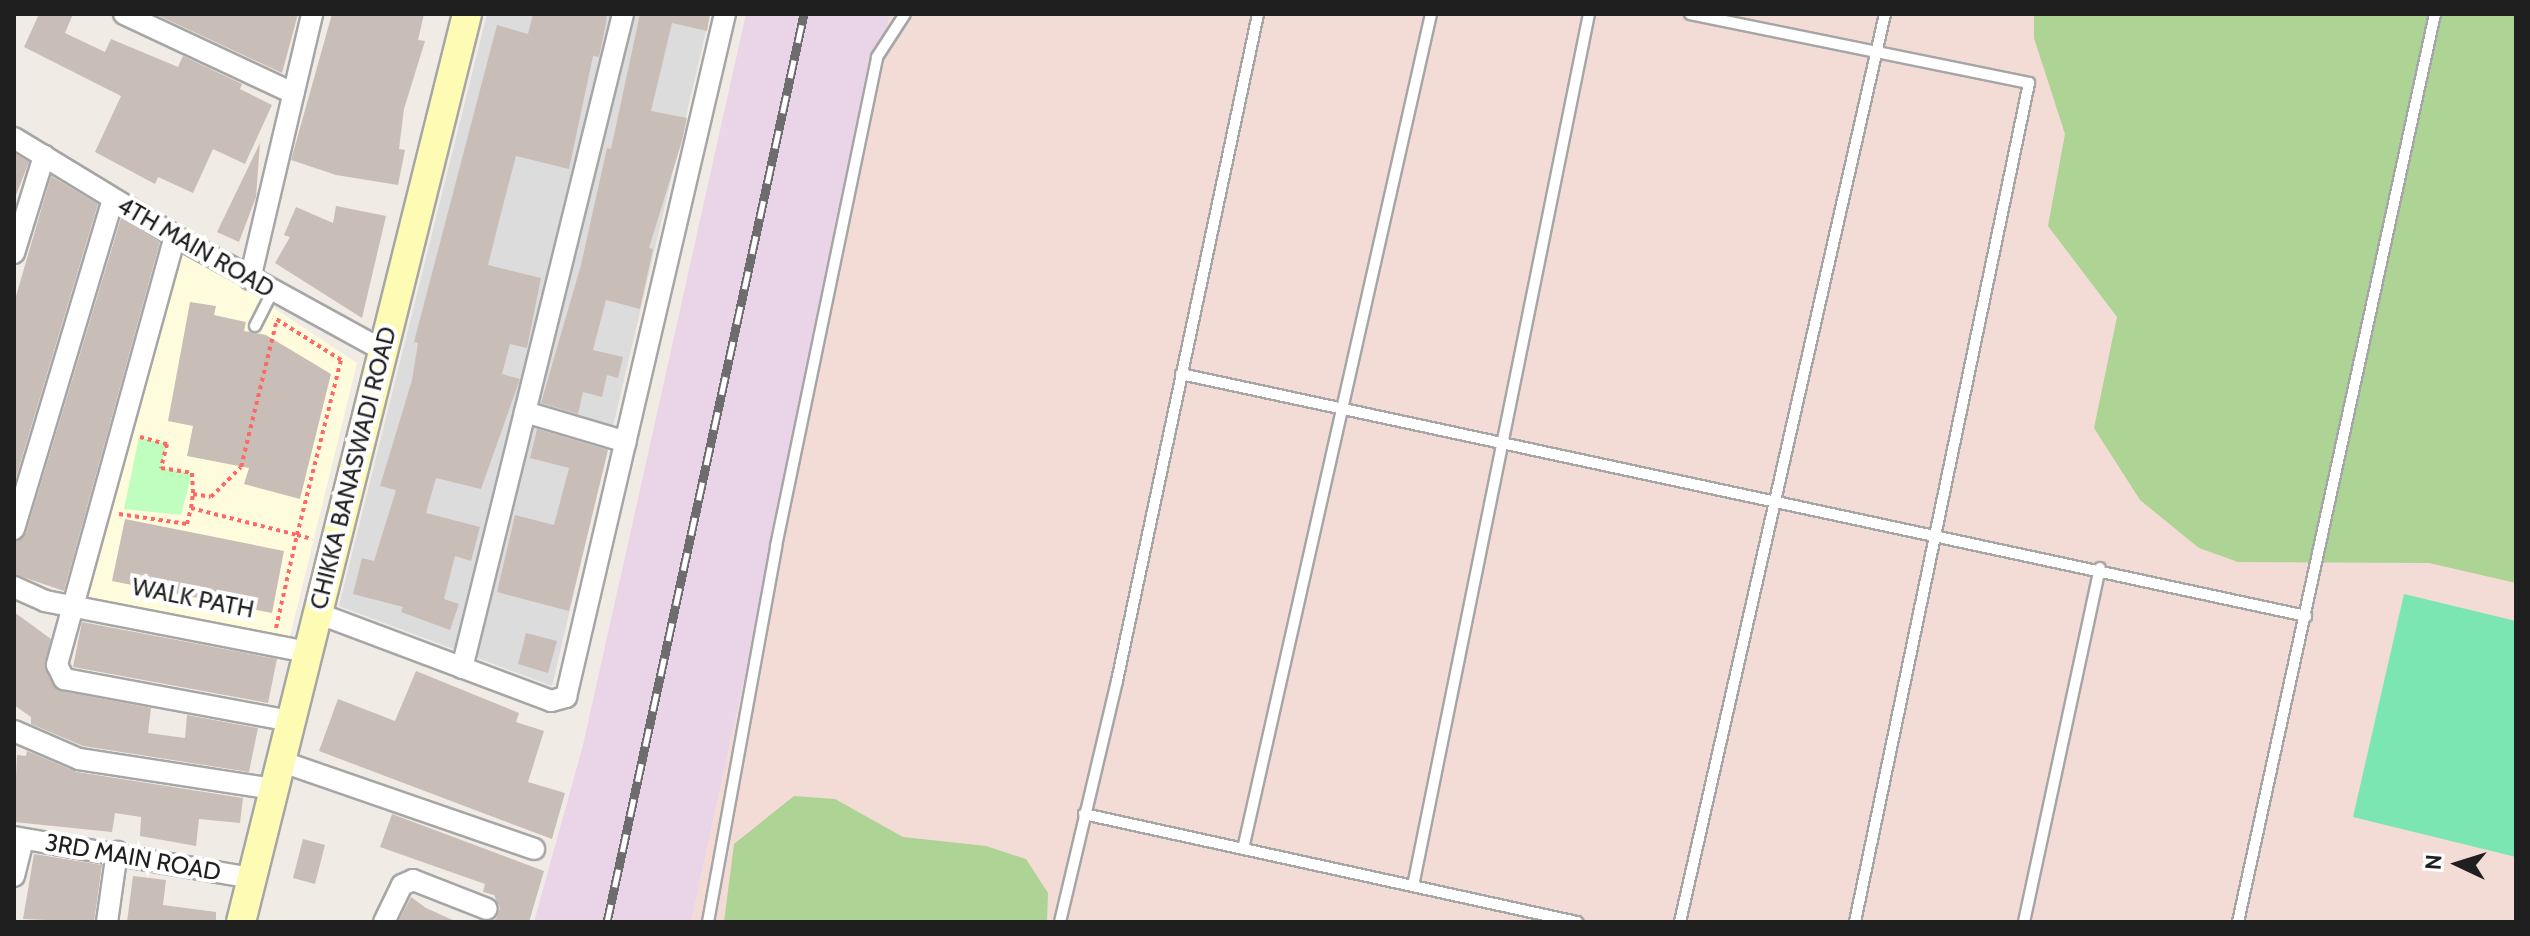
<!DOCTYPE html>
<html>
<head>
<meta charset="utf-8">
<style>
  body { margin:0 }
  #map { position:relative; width:2530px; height:936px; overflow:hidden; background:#f0ebe4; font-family:Cabin,sans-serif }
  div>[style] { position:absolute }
  .residential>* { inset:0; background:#dddcdc }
  .industrial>* { inset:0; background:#ead5e8 }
  .education>* { inset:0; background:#fffcde }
  .military>* { inset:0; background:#f3dbd6 }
  .forest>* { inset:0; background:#add395 }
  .park>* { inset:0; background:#bffebe }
  .pitch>* { inset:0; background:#7ce6b3 }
  .building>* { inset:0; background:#c9bdb7 }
  .path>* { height:4px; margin-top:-2px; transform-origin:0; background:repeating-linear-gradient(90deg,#ff6866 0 4px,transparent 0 8px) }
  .roads { filter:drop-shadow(2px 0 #a6a6a6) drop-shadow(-2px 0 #a6a6a6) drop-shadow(0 2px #a6a6a6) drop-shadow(0 -2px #a6a6a6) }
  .lane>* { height:10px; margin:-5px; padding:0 5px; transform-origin:5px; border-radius:5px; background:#fff }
  .street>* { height:20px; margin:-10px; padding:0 10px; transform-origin:10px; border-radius:10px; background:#fff }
  .secondary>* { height:28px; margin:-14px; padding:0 14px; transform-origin:14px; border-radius:14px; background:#fefbb4 }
  .rail>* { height:9px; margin-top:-4.5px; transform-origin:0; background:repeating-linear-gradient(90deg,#fff 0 18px,#6d6d6d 0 36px); box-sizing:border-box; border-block:2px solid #6d6d6d }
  span { translate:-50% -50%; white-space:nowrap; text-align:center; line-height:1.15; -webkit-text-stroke:8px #fff; paint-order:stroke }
  .street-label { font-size:24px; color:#1f1f1f }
  .frame { position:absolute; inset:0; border:16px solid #1f1f1f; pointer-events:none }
  .north { position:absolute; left:2418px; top:824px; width:80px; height:80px; -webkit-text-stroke:6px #fff; paint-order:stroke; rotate:274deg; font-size:22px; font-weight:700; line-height:32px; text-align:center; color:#1f1f1f }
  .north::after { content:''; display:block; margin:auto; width:28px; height:36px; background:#1f1f1f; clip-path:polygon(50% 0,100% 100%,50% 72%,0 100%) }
</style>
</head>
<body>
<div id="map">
  <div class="residential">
    <div style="clip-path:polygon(487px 14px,710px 14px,552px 686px,339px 606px)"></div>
  </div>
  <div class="industrial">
    <div style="clip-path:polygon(746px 14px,890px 14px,691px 922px,534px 922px,583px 745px)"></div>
  </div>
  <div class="education">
    <div style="clip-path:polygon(177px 244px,357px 363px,289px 640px,83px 600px)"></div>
  </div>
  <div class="military">
    <div style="clip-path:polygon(890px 14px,2516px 14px,2516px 922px,691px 922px)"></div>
  </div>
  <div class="forest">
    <div style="clip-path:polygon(2034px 14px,2516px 14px,2516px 583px,2429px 563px,2238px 562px,2199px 548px,2140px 500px,2094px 428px,2117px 317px,2048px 226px,2065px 134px,2034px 38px)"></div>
    <div style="clip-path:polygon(794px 796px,835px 799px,903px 837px,986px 846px,1026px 859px,1048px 893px,1047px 922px,724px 922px,734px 844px)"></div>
  </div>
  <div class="park">
    <div style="clip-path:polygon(139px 437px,167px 444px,161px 468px,192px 473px,181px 515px,124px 509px)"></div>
  </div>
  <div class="pitch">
    <div style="clip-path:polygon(2404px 594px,2516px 621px,2516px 857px,2353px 817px)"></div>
  </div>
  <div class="building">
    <div style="clip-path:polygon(39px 14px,73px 14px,65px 33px,105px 52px,111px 39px,178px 67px,183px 56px,242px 84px,240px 89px,272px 105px,245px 164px,213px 149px,193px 193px,158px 177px,155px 184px,95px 152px,121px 96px,24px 47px)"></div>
    <div style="clip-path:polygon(155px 14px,298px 14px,282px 73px)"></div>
    <div style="clip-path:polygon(332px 14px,424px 14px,418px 40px,425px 41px,404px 109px,399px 149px,405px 150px,398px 185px,336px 175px,291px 160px)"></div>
    <div style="clip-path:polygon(533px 14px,607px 14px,606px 23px,599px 57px,593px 56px,569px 169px,516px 156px,501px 213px,488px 265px,541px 278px,527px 348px,510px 344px,502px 374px,520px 379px,481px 489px,436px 478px,426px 513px,480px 527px,471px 561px,455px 556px,444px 599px,459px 604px,450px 630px,401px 612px,403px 607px,353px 594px,362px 558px,374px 561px,396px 490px,380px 486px,412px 380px,418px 343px,414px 342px,497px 25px,528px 34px)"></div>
    <div style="clip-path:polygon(640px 14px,710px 14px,707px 31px,672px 23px,651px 111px,687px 118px,682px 141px,649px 248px,653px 249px,640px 309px,606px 300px,593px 350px,623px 357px,618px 378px,607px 375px,602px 397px,583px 392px,578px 414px,541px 403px,581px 265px,607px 148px,611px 149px)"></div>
    <div style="clip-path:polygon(260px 143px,256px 197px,239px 242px,217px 232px)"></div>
    <div style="clip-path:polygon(14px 153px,29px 162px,14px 200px)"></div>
    <div style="clip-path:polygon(51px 176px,98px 204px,14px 484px,14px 303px)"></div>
    <div style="clip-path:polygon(336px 206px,386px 216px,362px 318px,275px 263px,290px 237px,284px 235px,296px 207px,333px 223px)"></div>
    <div style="clip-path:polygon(121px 218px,160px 242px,64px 591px,14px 574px,14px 542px,26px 533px)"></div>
    <div style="clip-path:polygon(190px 302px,216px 306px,214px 315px,246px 322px,244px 331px,266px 335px,331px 374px,300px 499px,244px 484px,249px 468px,187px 456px,193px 426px,168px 421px)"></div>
    <div style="clip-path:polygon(537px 429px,608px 450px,569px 611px,497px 592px,515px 515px,554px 525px,569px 468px,530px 458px)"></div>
    <div style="clip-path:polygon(125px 519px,284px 551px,272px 613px,112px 581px)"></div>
    <div style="clip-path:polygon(14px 612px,51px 639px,45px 670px,57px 690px,151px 708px,148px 733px,185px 738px,187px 715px,258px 728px,249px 772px,83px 746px,31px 724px,31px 717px,14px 705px)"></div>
    <div style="clip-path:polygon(82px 622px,277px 659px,268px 703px,73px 667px)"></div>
    <div style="clip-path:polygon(526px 633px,557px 641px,548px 673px,518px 664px)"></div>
    <div style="clip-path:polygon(416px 671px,519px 713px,516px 722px,544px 731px,528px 782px,565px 793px,552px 839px,319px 751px,338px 699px,395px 721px)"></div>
    <div style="clip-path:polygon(27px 751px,77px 772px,243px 798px,240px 823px,199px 819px,196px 846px,140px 836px,141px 817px,115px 813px,112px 832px,14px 822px,17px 755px,26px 756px)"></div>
    <div style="clip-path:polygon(392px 814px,544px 871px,529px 922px,483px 922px,496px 919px,500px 908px,494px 895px,483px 892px,485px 884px,380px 847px)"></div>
    <div style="clip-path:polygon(303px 839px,325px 845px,315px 884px,293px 878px)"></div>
    <div style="clip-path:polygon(34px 854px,102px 865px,94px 922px,23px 919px)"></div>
    <div style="clip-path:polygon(133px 876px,166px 880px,163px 905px,216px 912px,216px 922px,127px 922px)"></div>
    <div style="clip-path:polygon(411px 897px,426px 908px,457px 922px,398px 922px)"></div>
  </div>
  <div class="path">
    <div style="left:140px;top:437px;width:28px;rotate:15deg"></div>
    <div style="left:167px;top:444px;width:25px;rotate:104deg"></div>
    <div style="left:161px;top:468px;width:31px;rotate:9deg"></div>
    <div style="left:192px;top:473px;width:21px;rotate:87deg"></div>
    <div style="left:191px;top:508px;width:14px;rotate:-82deg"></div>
    <div style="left:193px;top:494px;width:18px;rotate:9deg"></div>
    <div style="left:211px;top:497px;width:42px;rotate:-45deg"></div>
    <div style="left:241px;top:467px;width:152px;rotate:-76.3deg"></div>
    <div style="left:119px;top:514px;width:69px;rotate:8.4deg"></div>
    <div style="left:187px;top:524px;width:16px;rotate:-76deg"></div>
    <div style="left:191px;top:508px;width:109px;rotate:14.3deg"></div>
    <div style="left:297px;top:535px;width:180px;rotate:-75.9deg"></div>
    <div style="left:341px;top:360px;width:80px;rotate:-147.7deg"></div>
    <div style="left:276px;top:628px;width:95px;rotate:-77.3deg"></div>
    <div style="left:297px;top:535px;width:16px;rotate:15deg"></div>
  </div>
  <div class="roads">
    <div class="lane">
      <div style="left:1690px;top:14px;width:346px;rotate:11.5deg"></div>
      <div style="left:2029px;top:83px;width:857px;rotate:101.72deg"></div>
      <div style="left:255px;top:326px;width:39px;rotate:-63deg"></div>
      <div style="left:1181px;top:374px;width:1151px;rotate:12.14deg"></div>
      <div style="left:1084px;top:814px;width:505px;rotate:12.36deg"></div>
      <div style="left:1243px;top:849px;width:856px;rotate:-77.31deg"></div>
      <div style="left:1413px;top:886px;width:890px;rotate:-78.59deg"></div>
      <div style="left:708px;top:922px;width:382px;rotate:-79.7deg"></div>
      <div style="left:776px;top:546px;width:499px;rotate:-78.3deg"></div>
      <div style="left:877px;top:57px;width:51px;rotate:-56.9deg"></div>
      <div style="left:1060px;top:922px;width:248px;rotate:-76.7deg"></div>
      <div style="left:1117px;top:681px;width:682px;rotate:-78.06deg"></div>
      <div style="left:1680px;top:922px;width:931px;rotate:-77.28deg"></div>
      <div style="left:2024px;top:922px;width:362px;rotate:-77.9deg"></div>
      <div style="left:2238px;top:922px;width:929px;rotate:-77.76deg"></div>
    </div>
    <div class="street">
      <div style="left:124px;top:14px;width:187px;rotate:25.1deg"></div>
      <div style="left:14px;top:138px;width:188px;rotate:31.3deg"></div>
      <div style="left:175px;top:236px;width:236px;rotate:28.8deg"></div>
      <div style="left:175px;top:236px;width:445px;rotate:105.4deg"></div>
      <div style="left:57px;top:665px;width:16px;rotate:63deg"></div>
      <div style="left:64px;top:679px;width:230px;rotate:10.5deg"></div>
      <div style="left:14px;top:253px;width:102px;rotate:-72.8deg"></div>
      <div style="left:250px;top:279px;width:272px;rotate:-76.8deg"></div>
      <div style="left:525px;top:412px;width:105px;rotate:16.5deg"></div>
      <div style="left:14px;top:529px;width:344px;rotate:-73.3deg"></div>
      <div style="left:14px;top:587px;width:34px;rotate:24deg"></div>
      <div style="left:45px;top:601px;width:267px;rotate:11deg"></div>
      <div style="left:317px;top:613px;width:250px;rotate:20.6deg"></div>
      <div style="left:551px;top:701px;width:16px;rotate:-15deg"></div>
      <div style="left:566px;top:697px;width:701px;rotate:-76.9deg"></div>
      <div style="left:462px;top:668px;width:674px;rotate:-76.17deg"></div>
      <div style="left:14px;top:731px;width:71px;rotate:23.3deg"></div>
      <div style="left:79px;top:759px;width:196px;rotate:8.8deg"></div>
      <div style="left:280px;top:761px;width:269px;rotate:19.1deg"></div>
      <div style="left:14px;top:837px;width:241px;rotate:9.8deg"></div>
      <div style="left:14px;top:876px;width:38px;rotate:-76deg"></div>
      <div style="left:107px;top:922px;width:71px;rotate:-81.9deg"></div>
      <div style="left:384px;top:922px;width:41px;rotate:-64.1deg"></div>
      <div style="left:402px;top:885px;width:12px;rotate:-24deg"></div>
      <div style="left:413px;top:880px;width:79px;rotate:21.4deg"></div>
    </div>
    <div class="secondary">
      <div style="left:241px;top:922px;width:936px;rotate:-76.02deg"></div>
    </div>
  </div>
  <div class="rail">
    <div style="left:607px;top:922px;width:929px;rotate:-77.76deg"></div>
  </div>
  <div class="street-label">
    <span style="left:196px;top:247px;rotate:30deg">4TH MAIN ROAD</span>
    <span style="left:353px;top:468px;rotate:-76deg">CHIKKA BANASWADI ROAD</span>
    <span style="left:193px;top:598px;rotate:11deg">WALK PATH</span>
    <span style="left:133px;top:857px;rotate:10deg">3RD MAIN ROAD</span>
  </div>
  <div class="frame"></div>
  <div class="north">N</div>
</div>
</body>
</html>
